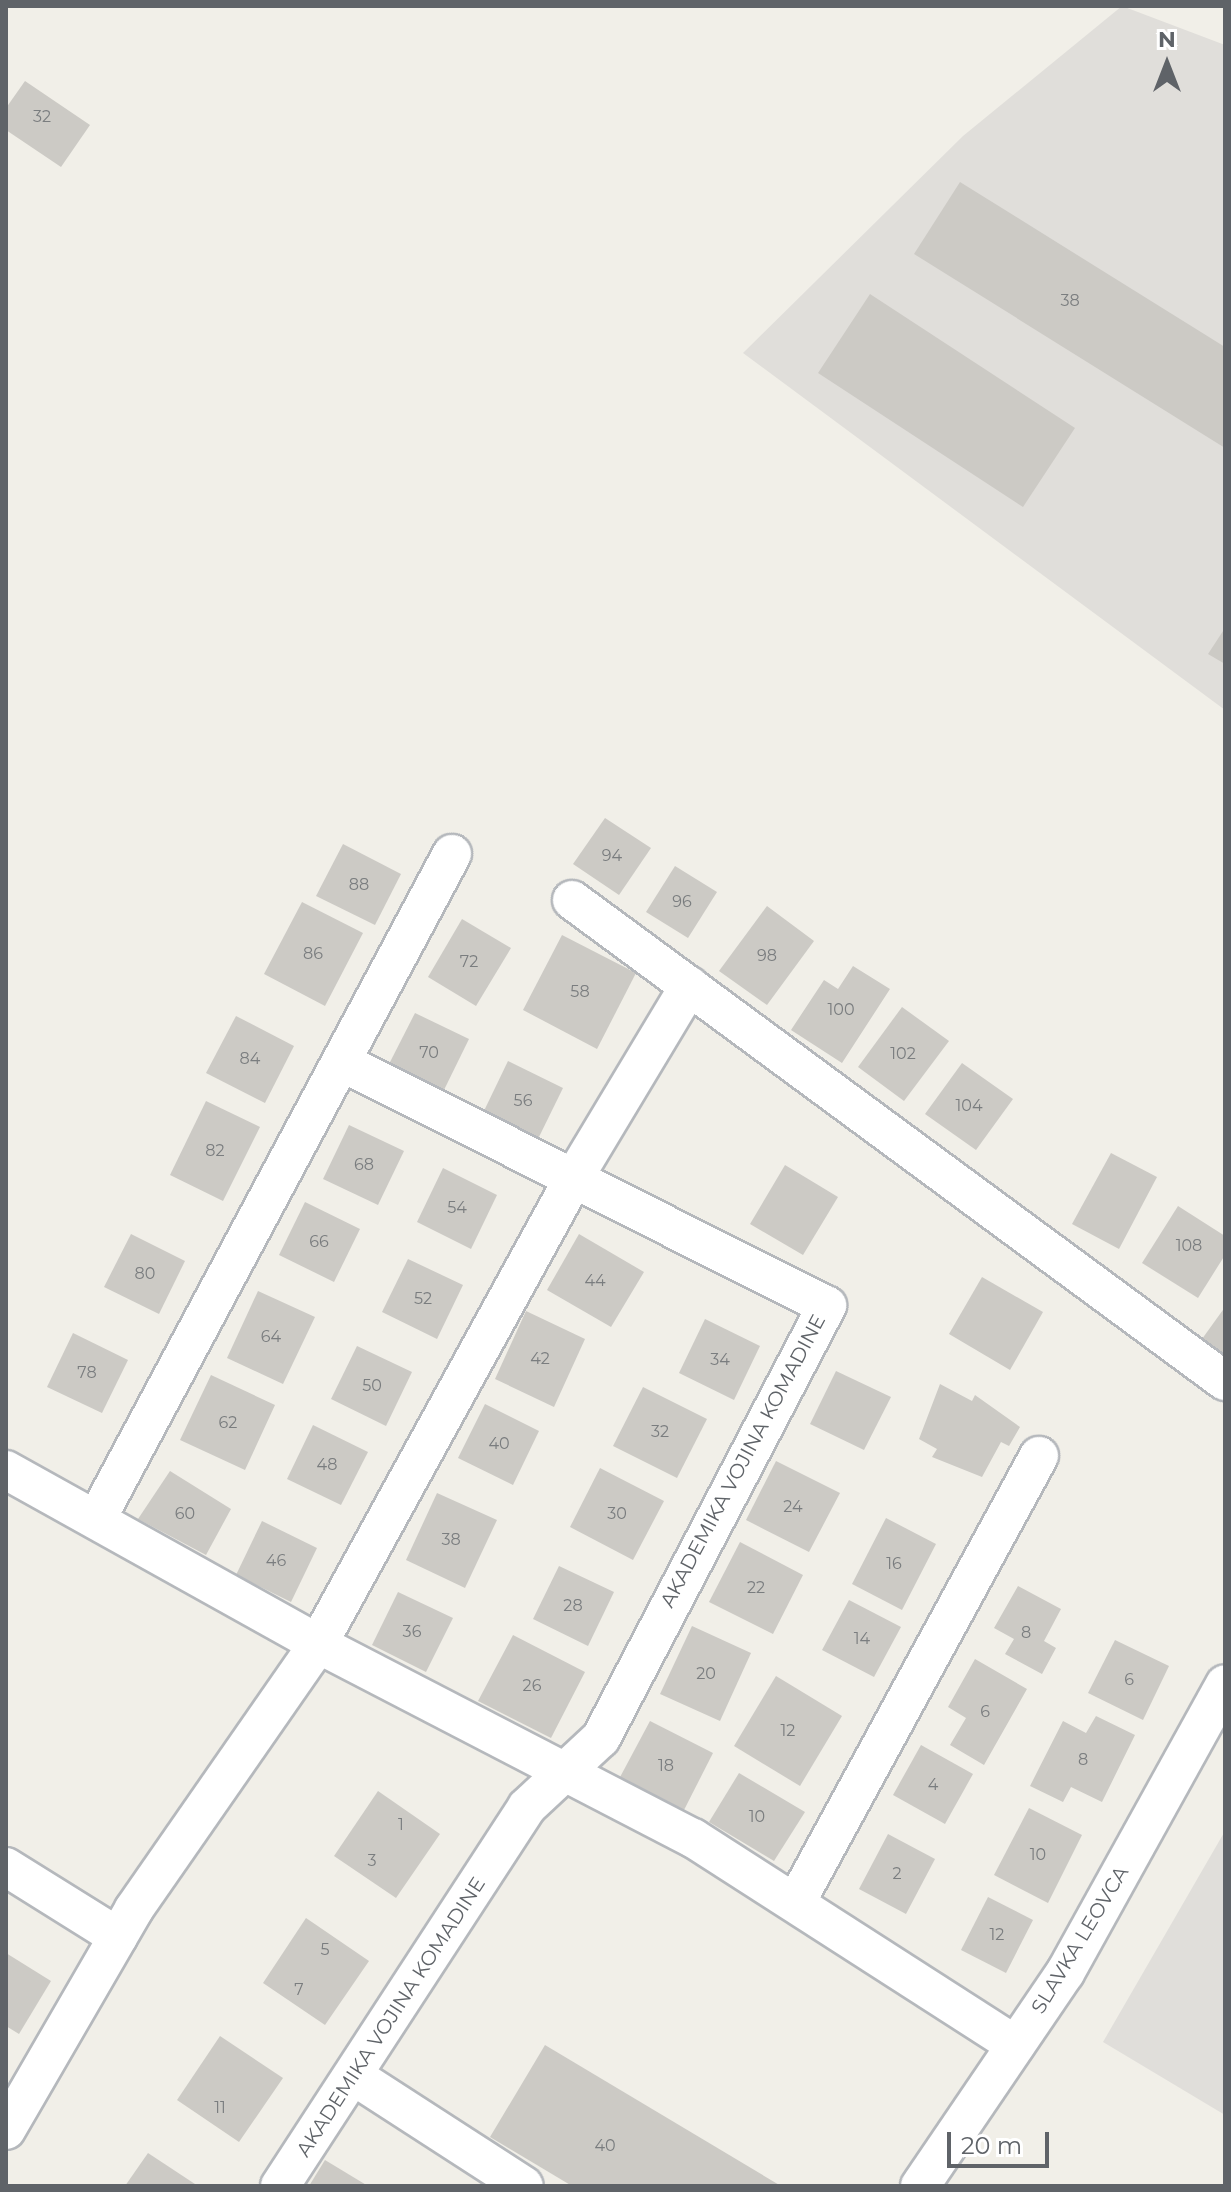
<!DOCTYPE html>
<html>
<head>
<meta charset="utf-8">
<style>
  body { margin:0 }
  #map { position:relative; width:1231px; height:2192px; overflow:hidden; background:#f1efe8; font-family:Montserrat,sans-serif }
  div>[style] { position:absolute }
  .industrial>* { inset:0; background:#e0deda }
  .building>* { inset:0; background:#cccac5 }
  .roads { filter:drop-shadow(2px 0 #b5b8bc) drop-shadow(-2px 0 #b5b8bc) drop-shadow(0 2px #b5b8bc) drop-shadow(0 -2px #b5b8bc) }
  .street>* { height:38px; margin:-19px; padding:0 19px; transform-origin:19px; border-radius:19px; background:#fff }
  span { translate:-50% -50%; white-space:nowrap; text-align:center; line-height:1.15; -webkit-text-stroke:6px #fff; paint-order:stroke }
  .number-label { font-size:16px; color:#7a7d7f }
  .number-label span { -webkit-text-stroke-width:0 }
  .street-label { font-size:20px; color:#5f6368 }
  .frame { position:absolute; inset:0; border:8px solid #5f6368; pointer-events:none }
  .north { position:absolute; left:1127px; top:24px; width:80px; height:80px; -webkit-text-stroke:6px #fff; paint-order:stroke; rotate:0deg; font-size:22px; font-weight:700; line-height:32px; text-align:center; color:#5f6368 }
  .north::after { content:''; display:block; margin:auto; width:28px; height:36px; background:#5f6368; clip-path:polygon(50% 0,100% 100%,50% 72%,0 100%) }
  .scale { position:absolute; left:947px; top:2132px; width:102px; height:36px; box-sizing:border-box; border:4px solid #5f6368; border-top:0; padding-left:10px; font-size:24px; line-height:28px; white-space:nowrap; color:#5f6368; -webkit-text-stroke:6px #fff; paint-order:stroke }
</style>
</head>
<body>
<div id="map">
  <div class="industrial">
    <div style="clip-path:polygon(1122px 6px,1225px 45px,1225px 710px,743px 353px,963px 136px)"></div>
    <div style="clip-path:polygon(1225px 1831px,1225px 2115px,1103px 2042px)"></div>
  </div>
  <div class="building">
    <div style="clip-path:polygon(25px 81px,90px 125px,61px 167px,6px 130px,6px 108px)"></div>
    <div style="clip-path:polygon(960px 182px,1225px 347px,1225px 448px,914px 254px)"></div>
    <div style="clip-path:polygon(870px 294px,1075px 428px,1023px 507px,818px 373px)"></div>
    <div style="clip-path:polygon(1225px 628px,1225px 664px,1208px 654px)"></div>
    <div style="clip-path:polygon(605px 818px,651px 848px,619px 895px,573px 864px)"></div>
    <div style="clip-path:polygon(343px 844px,401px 874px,375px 925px,316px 896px)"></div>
    <div style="clip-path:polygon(675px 866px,717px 892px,688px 938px,646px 912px)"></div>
    <div style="clip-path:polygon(302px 902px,363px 933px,325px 1006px,264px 974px)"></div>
    <div style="clip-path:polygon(767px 906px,814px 941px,767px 1005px,719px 971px)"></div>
    <div style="clip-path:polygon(462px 919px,511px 948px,476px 1006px,428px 977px)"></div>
    <div style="clip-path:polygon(562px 935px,636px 973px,597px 1049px,523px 1010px)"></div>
    <div style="clip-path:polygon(853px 966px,890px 989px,842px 1063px,791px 1030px,824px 980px,838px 989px)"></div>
    <div style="clip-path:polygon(902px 1007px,949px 1041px,904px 1101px,858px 1067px)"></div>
    <div style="clip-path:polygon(415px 1013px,469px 1039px,443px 1092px,388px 1066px)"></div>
    <div style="clip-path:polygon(236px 1016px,294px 1046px,265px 1103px,206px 1073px)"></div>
    <div style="clip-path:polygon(508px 1061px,563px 1088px,537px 1141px,482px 1115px)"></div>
    <div style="clip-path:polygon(962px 1063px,1013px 1099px,976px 1150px,925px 1114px)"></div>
    <div style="clip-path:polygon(206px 1101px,260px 1127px,223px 1201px,170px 1175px)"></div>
    <div style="clip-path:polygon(349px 1125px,404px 1151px,378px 1205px,323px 1179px)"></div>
    <div style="clip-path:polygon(1111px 1153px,1157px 1177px,1119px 1249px,1072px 1224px)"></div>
    <div style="clip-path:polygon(785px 1165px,838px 1197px,803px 1255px,750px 1224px)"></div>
    <div style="clip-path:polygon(443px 1168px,497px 1195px,471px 1249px,417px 1222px)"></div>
    <div style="clip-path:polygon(305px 1202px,360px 1229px,334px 1282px,279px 1255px)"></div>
    <div style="clip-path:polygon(1178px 1206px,1225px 1236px,1225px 1255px,1198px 1298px,1142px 1263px)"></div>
    <div style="clip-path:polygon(131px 1234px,185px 1261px,159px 1314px,104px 1287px)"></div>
    <div style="clip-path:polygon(579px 1234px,644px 1272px,611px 1327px,547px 1290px)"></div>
    <div style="clip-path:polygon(408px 1259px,463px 1285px,437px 1339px,382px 1312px)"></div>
    <div style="clip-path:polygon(982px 1277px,1043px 1312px,1010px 1370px,949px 1334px)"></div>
    <div style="clip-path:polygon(258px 1291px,315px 1317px,283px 1384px,227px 1358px)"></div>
    <div style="clip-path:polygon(1225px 1307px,1225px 1366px,1197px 1346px)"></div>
    <div style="clip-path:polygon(526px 1311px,585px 1339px,554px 1407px,495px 1379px)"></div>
    <div style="clip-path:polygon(705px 1319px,760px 1346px,734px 1400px,679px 1373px)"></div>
    <div style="clip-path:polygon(73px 1333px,128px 1360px,102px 1413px,47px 1387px)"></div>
    <div style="clip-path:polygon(357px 1346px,412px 1372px,386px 1426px,331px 1399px)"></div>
    <div style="clip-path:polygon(836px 1371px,891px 1397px,864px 1450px,810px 1424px)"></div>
    <div style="clip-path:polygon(211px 1375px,275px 1405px,245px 1470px,180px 1440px)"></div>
    <div style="clip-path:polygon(940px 1384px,972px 1401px,975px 1395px,1020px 1427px,1009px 1446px,1001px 1442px,982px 1477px,932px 1457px,937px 1449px,919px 1439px)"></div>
    <div style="clip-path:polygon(643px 1387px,707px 1419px,677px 1478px,613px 1446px)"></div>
    <div style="clip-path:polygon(485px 1404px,539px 1431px,513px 1485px,458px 1458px)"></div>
    <div style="clip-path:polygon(313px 1425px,368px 1452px,341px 1505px,287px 1479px)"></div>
    <div style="clip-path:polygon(776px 1461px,840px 1493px,809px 1552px,746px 1520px)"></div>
    <div style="clip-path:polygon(600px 1468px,664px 1501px,633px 1560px,570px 1527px)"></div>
    <div style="clip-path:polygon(170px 1471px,231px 1509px,206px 1555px,138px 1519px)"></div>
    <div style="clip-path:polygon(437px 1493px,497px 1520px,465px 1588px,406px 1560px)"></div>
    <div style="clip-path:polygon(886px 1518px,936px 1544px,902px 1610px,852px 1584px)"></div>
    <div style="clip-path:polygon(262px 1521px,317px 1548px,291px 1602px,236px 1575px)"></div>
    <div style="clip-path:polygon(740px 1542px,803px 1575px,773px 1634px,709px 1602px)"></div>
    <div style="clip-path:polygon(559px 1566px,614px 1592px,588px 1646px,533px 1619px)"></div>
    <div style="clip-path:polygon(1018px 1586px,1061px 1609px,1044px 1641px,1056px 1648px,1042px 1674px,1005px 1654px,1014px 1639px,994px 1628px)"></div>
    <div style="clip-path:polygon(398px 1592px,453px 1618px,426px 1672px,372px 1645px)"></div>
    <div style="clip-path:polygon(849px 1600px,901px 1627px,874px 1677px,822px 1650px)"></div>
    <div style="clip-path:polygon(692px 1626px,751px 1653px,720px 1721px,660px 1694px)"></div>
    <div style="clip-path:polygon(513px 1635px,585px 1672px,551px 1738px,478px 1701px)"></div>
    <div style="clip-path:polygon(1115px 1640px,1169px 1666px,1143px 1720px,1088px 1693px)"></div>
    <div style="clip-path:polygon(975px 1659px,1027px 1689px,984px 1765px,950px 1745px,966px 1718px,948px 1707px)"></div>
    <div style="clip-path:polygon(776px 1676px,842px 1716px,800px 1786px,734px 1746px)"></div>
    <div style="clip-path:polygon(1096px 1716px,1135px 1735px,1102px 1802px,1071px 1787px,1063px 1802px,1030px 1786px,1063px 1721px,1086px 1733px)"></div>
    <div style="clip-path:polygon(650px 1721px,713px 1753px,683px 1812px,619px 1779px)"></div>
    <div style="clip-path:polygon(921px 1745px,973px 1774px,945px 1824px,893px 1795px)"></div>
    <div style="clip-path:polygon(739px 1773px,805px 1812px,774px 1861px,709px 1822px)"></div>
    <div style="clip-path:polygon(378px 1791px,440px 1834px,396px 1898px,334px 1856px)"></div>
    <div style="clip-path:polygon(1029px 1808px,1082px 1835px,1048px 1903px,994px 1875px)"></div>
    <div style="clip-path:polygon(888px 1834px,935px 1859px,906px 1914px,859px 1889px)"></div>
    <div style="clip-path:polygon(988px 1897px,1033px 1920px,1006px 1973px,961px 1950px)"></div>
    <div style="clip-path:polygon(306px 1918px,369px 1961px,325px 2025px,263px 1983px)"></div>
    <div style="clip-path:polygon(6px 1953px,51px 1981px,19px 2034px,6px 2026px)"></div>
    <div style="clip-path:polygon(220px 2036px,283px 2078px,239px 2142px,177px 2100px)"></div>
    <div style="clip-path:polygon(545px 2045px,781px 2186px,572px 2186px,490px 2137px)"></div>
    <div style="clip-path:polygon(148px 2153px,198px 2186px,125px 2186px)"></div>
    <div style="clip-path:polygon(325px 2160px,368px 2186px,309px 2186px)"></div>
  </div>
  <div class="roads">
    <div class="street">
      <div style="left:572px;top:900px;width:811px;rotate:36.38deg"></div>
      <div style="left:6px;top:1470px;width:357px;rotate:29.1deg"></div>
      <div style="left:318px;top:1644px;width:422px;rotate:27.4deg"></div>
      <div style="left:693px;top:1838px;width:383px;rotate:32.7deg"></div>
      <div style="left:97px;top:1518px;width:753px;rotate:-61.87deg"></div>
      <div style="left:6px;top:1867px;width:132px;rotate:32deg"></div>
      <div style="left:796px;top:1902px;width:508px;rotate:-61.42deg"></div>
      <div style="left:354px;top:2076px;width:202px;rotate:32.9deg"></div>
      <div style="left:6px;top:2130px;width:255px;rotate:-59.9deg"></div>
      <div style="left:134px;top:1909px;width:323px;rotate:-55.2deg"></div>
      <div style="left:318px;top:1644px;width:534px;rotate:-61.23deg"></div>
      <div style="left:575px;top:1176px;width:222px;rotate:-59deg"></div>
      <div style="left:280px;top:2186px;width:452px;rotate:-56.9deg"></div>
      <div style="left:527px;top:1807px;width:101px;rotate:-43deg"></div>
      <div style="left:601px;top:1738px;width:488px;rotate:-62.4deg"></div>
      <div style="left:827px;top:1306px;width:543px;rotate:-153.29deg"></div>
      <div style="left:920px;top:2186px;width:258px;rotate:-55.8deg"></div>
      <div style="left:1065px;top:1973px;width:330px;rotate:-61deg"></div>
    </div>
  </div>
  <div class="number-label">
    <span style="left:42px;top:117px">32</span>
    <span style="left:1070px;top:301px">38</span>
    <span style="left:612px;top:856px">94</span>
    <span style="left:359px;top:885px">88</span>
    <span style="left:682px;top:902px">96</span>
    <span style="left:313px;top:954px">86</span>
    <span style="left:767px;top:956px">98</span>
    <span style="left:469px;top:962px">72</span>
    <span style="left:580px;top:992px">58</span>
    <span style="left:841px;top:1010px">100</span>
    <span style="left:429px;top:1053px">70</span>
    <span style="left:903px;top:1054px">102</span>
    <span style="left:250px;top:1059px">84</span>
    <span style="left:523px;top:1101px">56</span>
    <span style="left:969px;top:1106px">104</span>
    <span style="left:215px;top:1151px">82</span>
    <span style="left:364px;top:1165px">68</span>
    <span style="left:457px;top:1208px">54</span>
    <span style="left:319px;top:1242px">66</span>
    <span style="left:1189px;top:1246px">108</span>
    <span style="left:145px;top:1274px">80</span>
    <span style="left:595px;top:1281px">44</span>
    <span style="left:423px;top:1299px">52</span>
    <span style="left:271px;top:1337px">64</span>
    <span style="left:540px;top:1359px">42</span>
    <span style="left:720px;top:1360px">34</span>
    <span style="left:87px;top:1373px">78</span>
    <span style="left:372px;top:1386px">50</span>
    <span style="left:228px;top:1423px">62</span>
    <span style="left:660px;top:1432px">32</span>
    <span style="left:499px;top:1444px">40</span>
    <span style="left:327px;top:1465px">48</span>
    <span style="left:793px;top:1507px">24</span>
    <span style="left:185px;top:1514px">60</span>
    <span style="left:617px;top:1514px">30</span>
    <span style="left:451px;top:1540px">38</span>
    <span style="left:276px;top:1561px">46</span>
    <span style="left:894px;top:1564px">16</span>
    <span style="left:756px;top:1588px">22</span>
    <span style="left:573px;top:1606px">28</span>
    <span style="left:412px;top:1632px">36</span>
    <span style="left:1026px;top:1633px">8</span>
    <span style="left:862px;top:1639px">14</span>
    <span style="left:706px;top:1674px">20</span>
    <span style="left:1129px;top:1680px">6</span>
    <span style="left:532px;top:1686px">26</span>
    <span style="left:985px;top:1712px">6</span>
    <span style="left:788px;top:1731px">12</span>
    <span style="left:1083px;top:1760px">8</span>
    <span style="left:666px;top:1766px">18</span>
    <span style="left:933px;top:1785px">4</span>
    <span style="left:757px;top:1817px">10</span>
    <span style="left:401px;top:1825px">1</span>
    <span style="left:1038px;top:1855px">10</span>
    <span style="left:372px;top:1861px">3</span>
    <span style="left:897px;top:1874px">2</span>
    <span style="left:997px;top:1935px">12</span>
    <span style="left:325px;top:1950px">5</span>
    <span style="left:299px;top:1990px">7</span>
    <span style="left:220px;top:2108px">11</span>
    <span style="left:605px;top:2146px">40</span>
  </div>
  <div class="street-label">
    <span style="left:743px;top:1461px;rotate:-62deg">AKADEMIKA VOJINA KOMADINE</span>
    <span style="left:1080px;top:1940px;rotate:-59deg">SLAVKA LEOVCA</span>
    <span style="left:391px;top:2017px;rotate:-57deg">AKADEMIKA VOJINA KOMADINE</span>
  </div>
  <div class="frame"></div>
  <div class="north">N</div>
  <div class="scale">20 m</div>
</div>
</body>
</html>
